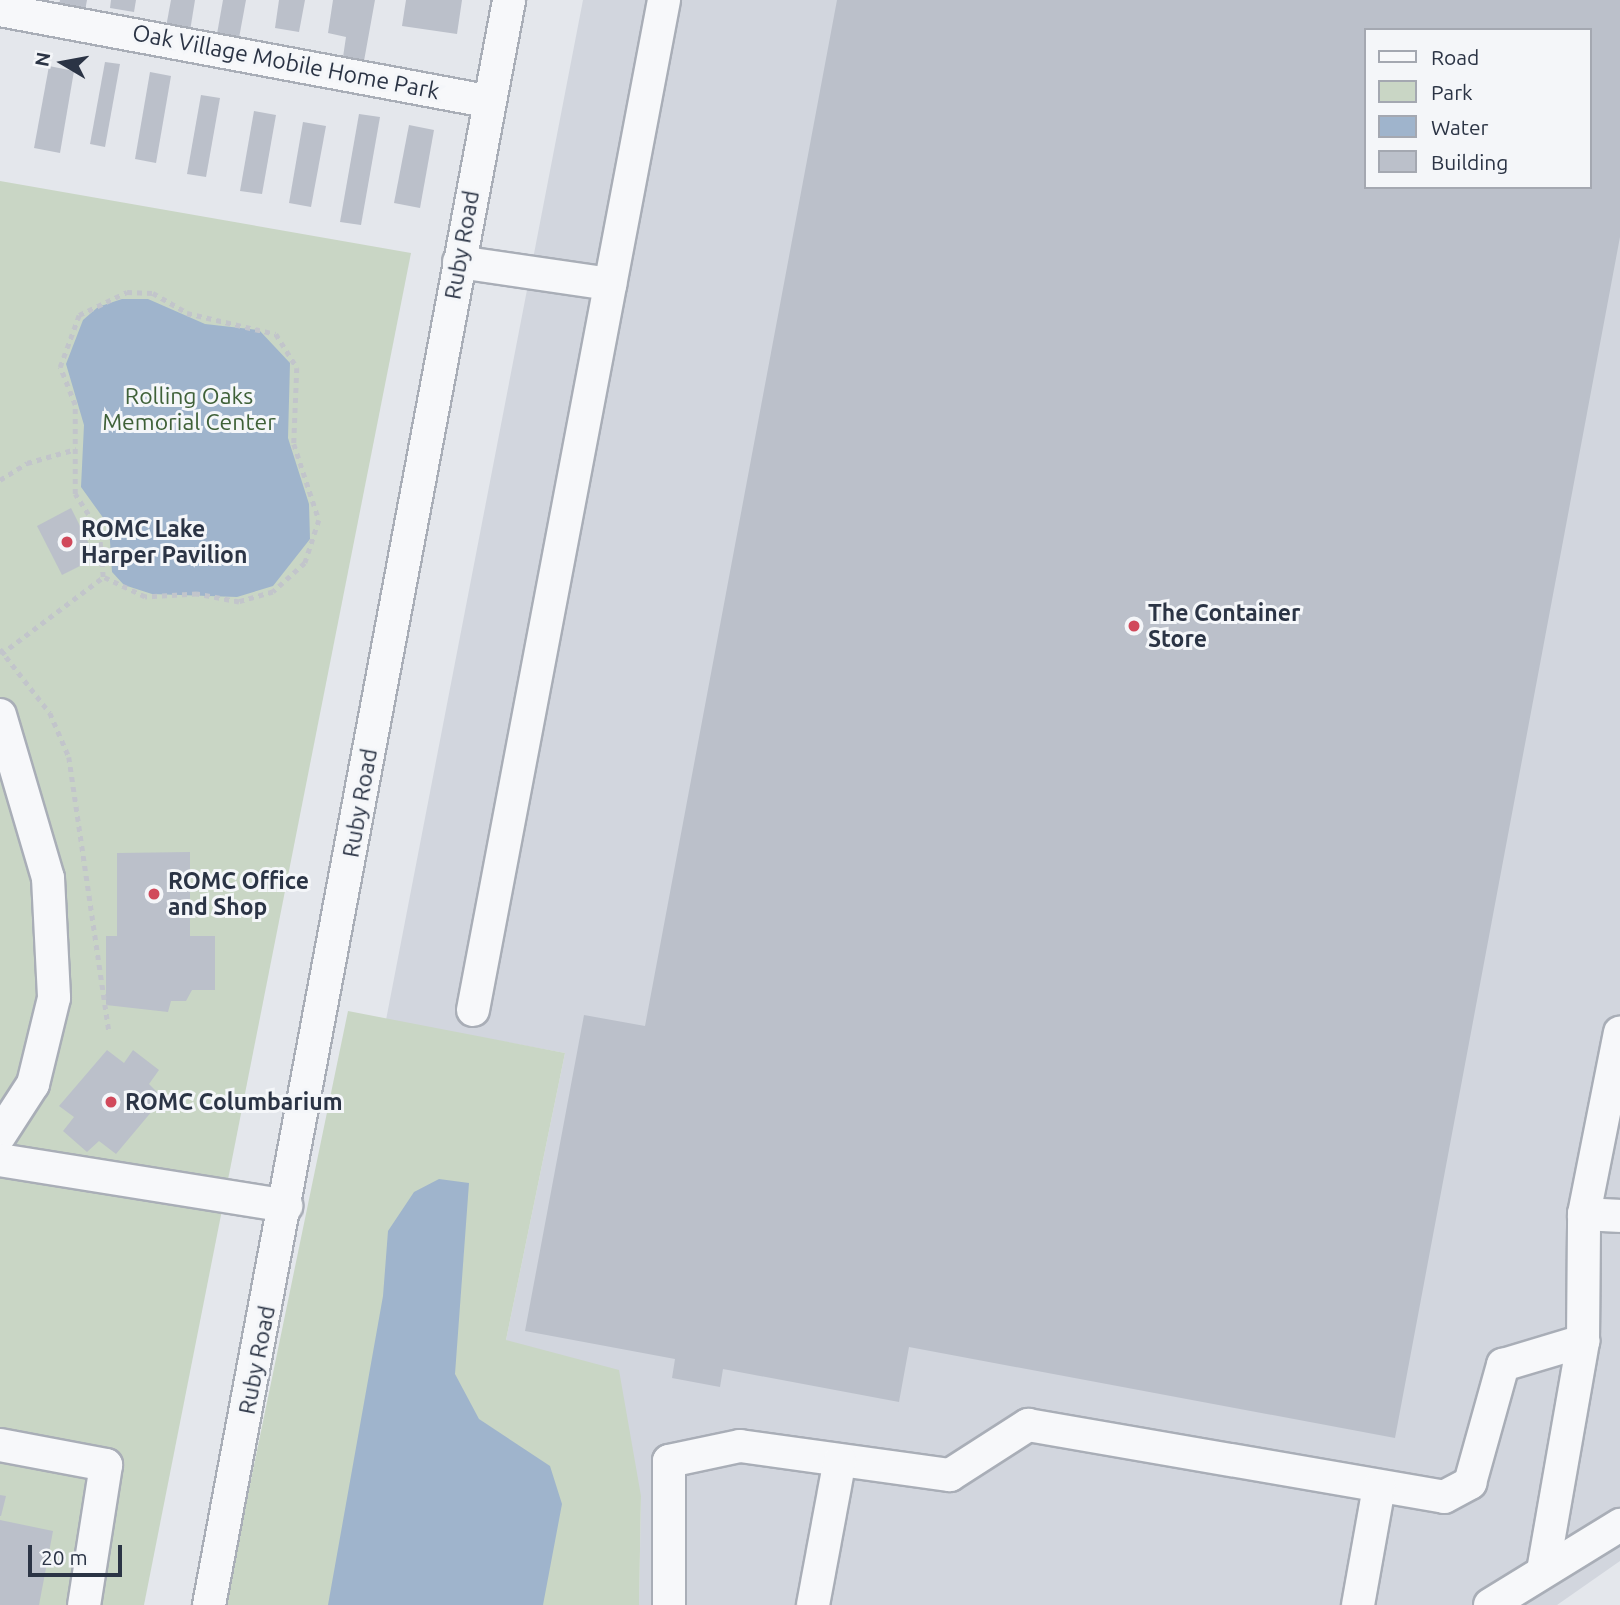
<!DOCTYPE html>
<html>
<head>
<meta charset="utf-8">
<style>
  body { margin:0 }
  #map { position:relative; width:1620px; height:1605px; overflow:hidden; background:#e4e7ec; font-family:Ubuntu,sans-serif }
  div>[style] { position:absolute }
  .built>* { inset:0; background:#d2d6de }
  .green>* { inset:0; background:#c9d6c5 }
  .water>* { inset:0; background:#9fb4cc }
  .building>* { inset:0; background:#bbc0ca }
  .path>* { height:4.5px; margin-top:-2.25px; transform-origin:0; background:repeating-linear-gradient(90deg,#c2c5cb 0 5px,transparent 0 10px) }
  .roads { filter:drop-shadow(2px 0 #a9aeb7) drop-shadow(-2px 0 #a9aeb7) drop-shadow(0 2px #a9aeb7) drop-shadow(0 -2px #a9aeb7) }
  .minor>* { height:32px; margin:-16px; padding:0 16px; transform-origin:16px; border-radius:16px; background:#f7f8fa }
  .dots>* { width:19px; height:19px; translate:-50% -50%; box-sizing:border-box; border:4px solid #f4f6f9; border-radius:50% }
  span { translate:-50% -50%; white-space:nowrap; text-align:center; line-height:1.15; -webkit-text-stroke:6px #f4f6f9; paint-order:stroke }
  .street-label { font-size:23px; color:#2b3445 }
  .park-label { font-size:23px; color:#3f6138 }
  .poi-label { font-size:23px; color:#2b3445; font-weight:700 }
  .left { translate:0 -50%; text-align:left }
  .legend { position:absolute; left:1364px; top:28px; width:228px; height:161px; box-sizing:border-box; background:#f4f6f9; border:2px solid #a4a8b1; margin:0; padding:9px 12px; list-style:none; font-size:21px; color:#2b3445 }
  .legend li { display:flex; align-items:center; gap:14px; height:35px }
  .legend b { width:35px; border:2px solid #a4a8b1 }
  .north { position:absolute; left:28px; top:28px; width:70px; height:70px; -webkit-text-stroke:5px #f4f6f9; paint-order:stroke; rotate:280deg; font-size:19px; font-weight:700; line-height:28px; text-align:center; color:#2b3445 }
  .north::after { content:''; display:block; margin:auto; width:24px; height:32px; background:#2b3445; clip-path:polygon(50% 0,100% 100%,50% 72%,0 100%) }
  .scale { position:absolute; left:28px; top:1545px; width:94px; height:32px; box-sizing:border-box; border:4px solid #2b3445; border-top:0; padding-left:9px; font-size:21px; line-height:24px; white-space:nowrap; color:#2b3445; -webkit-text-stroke:5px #f4f6f9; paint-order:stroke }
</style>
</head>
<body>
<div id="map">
  <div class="built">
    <div style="clip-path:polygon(evenodd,583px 0,1620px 0,1620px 1561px,1557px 1605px,639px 1605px,641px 1496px,506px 1340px,565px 1053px,386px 1020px,583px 0,1366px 30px,1590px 30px,1590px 187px,1366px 187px,1366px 30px)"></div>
  </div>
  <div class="green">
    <div style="clip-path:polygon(0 181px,411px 253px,144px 1605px,0 1605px)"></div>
    <div style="clip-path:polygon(348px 1011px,565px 1053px,506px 1340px,619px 1370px,641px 1496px,639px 1605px,225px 1605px)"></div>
  </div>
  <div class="water">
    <div style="clip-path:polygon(122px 299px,148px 299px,205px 324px,259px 330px,290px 363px,288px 438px,309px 504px,310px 539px,273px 586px,237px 597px,152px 594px,124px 585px,112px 572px,109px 526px,81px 487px,84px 425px,66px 364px,83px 320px,98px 307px)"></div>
    <div style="clip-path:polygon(439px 1179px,469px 1183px,455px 1374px,479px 1419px,550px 1466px,562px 1504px,543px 1605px,328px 1605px,383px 1296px,388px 1231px,414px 1192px)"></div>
  </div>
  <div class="building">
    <div style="clip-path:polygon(60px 0,87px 0,85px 11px,59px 6px)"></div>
    <div style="clip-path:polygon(111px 0,136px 0,134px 12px,110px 8px)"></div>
    <div style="clip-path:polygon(171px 0,195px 0,190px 31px,166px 27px)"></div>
    <div style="clip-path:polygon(223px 0,246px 0,239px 38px,217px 34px)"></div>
    <div style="clip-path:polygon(279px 0,305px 0,299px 32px,275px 28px)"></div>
    <div style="clip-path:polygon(333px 0,375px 0,364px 61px,343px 57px,346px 37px,328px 33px)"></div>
    <div style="clip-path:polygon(406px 0,462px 0,457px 34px,402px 26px)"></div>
    <div style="clip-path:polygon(evenodd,837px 0,1620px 0,1620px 237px,1395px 1438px,909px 1347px,899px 1402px,723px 1369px,720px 1387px,672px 1378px,675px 1359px,525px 1331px,584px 1015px,645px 1026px,837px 0,1366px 30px,1590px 30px,1590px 187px,1366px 187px,1366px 30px)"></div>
    <div style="clip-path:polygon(105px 62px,120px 64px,105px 147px,90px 144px)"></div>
    <div style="clip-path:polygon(49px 66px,74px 71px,60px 153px,34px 148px)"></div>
    <div style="clip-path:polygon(150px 72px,171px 76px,156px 163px,135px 159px)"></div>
    <div style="clip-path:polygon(201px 95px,220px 98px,206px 177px,187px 174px)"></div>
    <div style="clip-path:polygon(254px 111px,276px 115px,262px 194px,240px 191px)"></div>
    <div style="clip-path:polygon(359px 114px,380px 117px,361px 225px,340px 222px)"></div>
    <div style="clip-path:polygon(303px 122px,326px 126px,311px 207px,289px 203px)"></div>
    <div style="clip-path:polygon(409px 125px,434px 130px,420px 208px,394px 203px)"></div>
    <div style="clip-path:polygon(71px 508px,96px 558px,62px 575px,37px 526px)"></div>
    <div style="clip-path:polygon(190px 852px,190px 936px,215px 936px,215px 990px,192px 990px,186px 1001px,171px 1001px,168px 1012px,106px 1005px,106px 936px,117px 936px,117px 853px)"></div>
    <div style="clip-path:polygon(107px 1050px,124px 1063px,133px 1050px,159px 1070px,149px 1084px,163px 1098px,116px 1154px,99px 1141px,87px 1152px,63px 1131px,74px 1117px,59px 1106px)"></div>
    <div style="clip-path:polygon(0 1495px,6px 1496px,1px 1516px,0 1516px)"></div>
    <div style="clip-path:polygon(0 1520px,53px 1531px,39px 1605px,0 1605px)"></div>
  </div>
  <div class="path">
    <div style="left:127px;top:292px;width:26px;rotate:2deg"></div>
    <div style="left:153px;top:293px;width:39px;rotate:30deg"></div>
    <div style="left:187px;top:313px;width:91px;rotate:13.3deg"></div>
    <div style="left:276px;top:334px;width:40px;rotate:58deg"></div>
    <div style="left:297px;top:368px;width:76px;rotate:92.3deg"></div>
    <div style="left:294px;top:444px;width:80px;rotate:71.8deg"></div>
    <div style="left:319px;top:520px;width:45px;rotate:108deg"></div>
    <div style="left:305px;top:563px;width:43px;rotate:137.8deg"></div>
    <div style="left:273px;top:592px;width:35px;rotate:164deg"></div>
    <div style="left:239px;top:602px;width:43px;rotate:-169.2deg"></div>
    <div style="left:197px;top:594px;width:52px;rotate:176.7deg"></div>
    <div style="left:145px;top:597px;width:47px;rotate:-154.5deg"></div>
    <div style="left:103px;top:577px;width:46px;rotate:-95deg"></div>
    <div style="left:99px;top:531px;width:44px;rotate:-123deg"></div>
    <div style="left:75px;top:494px;width:89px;rotate:-90deg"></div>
    <div style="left:75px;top:405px;width:41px;rotate:-111.5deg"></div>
    <div style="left:60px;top:367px;width:55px;rotate:-69.9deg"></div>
    <div style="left:79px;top:315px;width:53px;rotate:-25.6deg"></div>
    <div style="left:0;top:480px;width:32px;rotate:-32deg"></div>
    <div style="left:27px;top:463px;width:51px;rotate:-15.9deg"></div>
    <div style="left:0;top:649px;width:81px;rotate:52deg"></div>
    <div style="left:50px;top:713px;width:48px;rotate:66.6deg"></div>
    <div style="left:69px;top:757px;width:278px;rotate:81.7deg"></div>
    <div style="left:1px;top:654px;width:128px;rotate:-37deg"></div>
  </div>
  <div class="roads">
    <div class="minor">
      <div style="left:0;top:10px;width:496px;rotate:10.6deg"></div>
      <div style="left:459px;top:262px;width:153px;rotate:8.3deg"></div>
      <div style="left:0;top:715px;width:170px;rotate:73.6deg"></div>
      <div style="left:48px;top:878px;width:120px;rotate:87.1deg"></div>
      <div style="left:54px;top:998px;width:89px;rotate:103.7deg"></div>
      <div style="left:33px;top:1084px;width:61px;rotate:122.9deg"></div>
      <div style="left:473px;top:1010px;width:1028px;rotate:-79.29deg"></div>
      <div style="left:0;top:1160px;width:290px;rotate:9.1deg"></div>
      <div style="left:1584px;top:1214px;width:36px;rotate:3deg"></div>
      <div style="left:0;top:1445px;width:108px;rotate:10.7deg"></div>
      <div style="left:106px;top:1465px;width:142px;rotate:98.9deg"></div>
      <div style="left:1543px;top:1571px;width:233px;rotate:-80.1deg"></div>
      <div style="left:209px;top:1605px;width:1633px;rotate:-79.41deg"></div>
      <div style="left:669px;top:1605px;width:144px;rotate:-90deg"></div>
      <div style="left:669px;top:1461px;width:73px;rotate:-11.9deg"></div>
      <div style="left:740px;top:1446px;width:212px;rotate:7.9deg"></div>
      <div style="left:950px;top:1475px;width:93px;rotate:-32.7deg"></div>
      <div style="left:1028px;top:1425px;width:422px;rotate:9.8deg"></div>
      <div style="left:1444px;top:1497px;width:30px;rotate:-28deg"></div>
      <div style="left:1470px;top:1483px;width:123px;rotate:-74.4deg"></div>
      <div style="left:1503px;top:1365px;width:84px;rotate:-16.7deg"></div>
      <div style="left:1583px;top:1341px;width:127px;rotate:-89.5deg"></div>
      <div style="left:1584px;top:1214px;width:185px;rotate:-78.8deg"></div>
      <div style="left:813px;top:1605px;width:147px;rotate:-79.5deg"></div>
      <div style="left:1358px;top:1605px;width:120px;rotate:-79.9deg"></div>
      <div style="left:1490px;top:1605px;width:153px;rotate:-31.6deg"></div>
    </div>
  </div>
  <div class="dots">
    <div style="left:67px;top:542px;background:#d1495b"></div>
    <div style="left:1134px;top:626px;background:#d1495b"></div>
    <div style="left:154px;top:894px;background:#d1495b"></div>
    <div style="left:111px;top:1102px;background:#d1495b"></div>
  </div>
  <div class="street-label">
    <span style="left:286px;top:62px;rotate:11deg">Oak Village Mobile Home Park</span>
    <span style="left:462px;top:245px;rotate:-80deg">Ruby Road</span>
    <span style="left:360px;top:803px;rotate:-80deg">Ruby Road</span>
    <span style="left:257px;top:1360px;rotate:-79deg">Ruby Road</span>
  </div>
  <div class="park-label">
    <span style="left:189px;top:409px">Rolling Oaks<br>Memorial Center</span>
  </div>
  <div class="poi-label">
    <span class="left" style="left:81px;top:542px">ROMC Lake<br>Harper Pavilion</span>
    <span class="left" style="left:1148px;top:626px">The Container<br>Store</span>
    <span class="left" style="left:168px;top:894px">ROMC Office<br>and Shop</span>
    <span class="left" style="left:125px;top:1102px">ROMC Columbarium</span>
  </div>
  <ul class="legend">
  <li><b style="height:9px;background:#f7f8fa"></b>Road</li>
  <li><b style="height:19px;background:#c9d6c5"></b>Park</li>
  <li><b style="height:19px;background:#9fb4cc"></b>Water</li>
  <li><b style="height:19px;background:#bbc0ca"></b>Building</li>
  </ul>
  <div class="north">N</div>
  <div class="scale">20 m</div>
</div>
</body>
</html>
